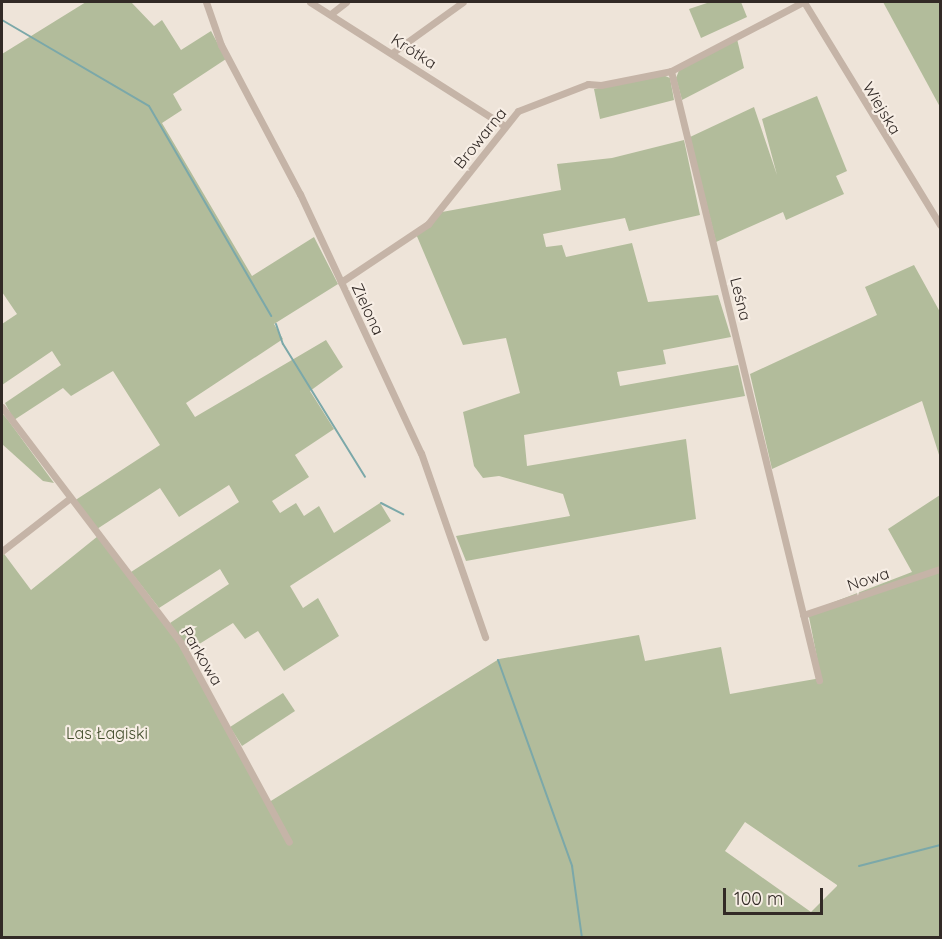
<!DOCTYPE html>
<html>
<head>
<meta charset="utf-8">
<style>
  body { margin:0 }
  #map { position:relative; width:942px; height:939px; overflow:hidden; background:#eee4d9; font-family:Quicksand,sans-serif }
  div>[style] { position:absolute }
  .green>* { inset:0; background:#b2bc9b }
  .stream>* { height:2px; margin:-1px; padding:0 1px; transform-origin:1px; border-radius:1px; background:#7ba8a9 }
  .minor>* { height:7px; margin:-3.5px; padding:0 3.5px; transform-origin:3.5px; border-radius:3.5px; background:#c5b4a7 }
  span { translate:-50% -50%; white-space:nowrap; text-align:center; line-height:1.15; -webkit-text-stroke:4.5px #f7eee5; paint-order:stroke }
  .street-label { font-size:16px; color:#322a26 }
  .park-label { font-size:16px; color:#434e2d }
  .frame { position:absolute; inset:0; border:3px solid #322a26; pointer-events:none }
  .scale { position:absolute; left:723px; top:888px; width:100px; height:27px; box-sizing:border-box; border:3px solid #322a26; border-top:0; padding-left:8px; font-size:18px; line-height:21px; white-space:nowrap; color:#322a26; -webkit-text-stroke:4px #f7eee5; paint-order:stroke }
</style>
</head>
<body>
<div id="map">
  <div class="green">
    <div style="clip-path:polygon(86px 2px,131px 2px,154px 26px,162px 20px,181px 50px,211px 31px,226px 59px,173px 94px,182px 110px,162px 123px,252px 276px,314px 237px,338px 284px,274px 324px,283px 339px,186px 403px,195px 417px,326px 340px,343px 367px,310px 391px,334px 429px,295px 455px,309px 477px,272px 501px,280px 513px,296px 503px,304px 516px,319px 506px,334px 533px,380px 503px,391px 521px,290px 586px,303px 608px,318px 598px,339px 636px,284px 671px,258px 631px,245px 639px,233px 623px,188px 651px,170px 623px,229px 584px,220px 569px,159px 608px,131px 572px,239px 502px,229px 485px,179px 517px,160px 488px,97px 529px,74px 501px,160px 445px,113px 371px,71px 396px,63px 388px,14px 420px,5px 403px,61px 365px,52px 351px,2px 385px,2px 324px,17px 314px,2px 292px,2px 54px)"></div>
    <div style="clip-path:polygon(710px 2px,741px 2px,747px 17px,701px 38px,689px 9px)"></div>
    <div style="clip-path:polygon(883px 2px,940px 2px,940px 107px)"></div>
    <div style="clip-path:polygon(737px 39px,744px 68px,682px 100px,676px 78px,680px 68px)"></div>
    <div style="clip-path:polygon(663px 75px,670px 78px,674px 100px,600px 119px,594px 89px)"></div>
    <div style="clip-path:polygon(817px 96px,847px 171px,836px 176px,844px 194px,786px 220px,783px 212px,716px 242px,690px 137px,754px 107px,777px 175px,762px 119px)"></div>
    <div style="clip-path:polygon(684px 140px,700px 215px,629px 231px,625px 218px,543px 234px,546px 247px,562px 245px,566px 257px,632px 243px,648px 302px,718px 295px,731px 337px,663px 350px,666px 364px,617px 372px,620px 386px,738px 365px,745px 396px,524px 435px,527px 466px,686px 439px,696px 519px,466px 561px,456px 536px,570px 516px,563px 494px,499px 476px,483px 478px,474px 466px,463px 412px,520px 393px,506px 338px,463px 345px,416px 234px,442px 212px,561px 190px,557px 164px,612px 158px)"></div>
    <div style="clip-path:polygon(914px 265px,940px 312px,940px 458px,922px 401px,772px 469px,750px 374px,877px 315px,865px 287px)"></div>
    <div style="clip-path:polygon(2px 413px,8px 420px,54px 483px,43px 481px,2px 444px)"></div>
    <div style="clip-path:polygon(evenodd,940px 495px,940px 937px,2px 937px,2px 551px,31px 590px,98px 536px,179px 643px,266px 804px,499px 659px,639px 635px,645px 661px,721px 647px,730px 694px,821px 678px,808px 612px,912px 572px,888px 529px,940px 495px,745px 822px,837px 885px,837px 886px,811px 912px,725px 851px,745px 822px)"></div>
    <div style="clip-path:polygon(283px 693px,295px 711px,242px 746px,230px 727px)"></div>
  </div>
  <div class="stream">
    <div style="left:2px;top:20px;width:170px;rotate:30.3deg"></div>
    <div style="left:149px;top:106px;width:243px;rotate:59.8deg"></div>
    <div style="left:276px;top:324px;width:21px;rotate:71deg"></div>
    <div style="left:283px;top:344px;width:156px;rotate:58.3deg"></div>
    <div style="left:381px;top:503px;width:25px;rotate:27deg"></div>
    <div style="left:498px;top:660px;width:219px;rotate:70.2deg"></div>
    <div style="left:572px;top:866px;width:73px;rotate:82.1deg"></div>
    <div style="left:859px;top:866px;width:84px;rotate:-14.5deg"></div>
  </div>
  <div class="minor">
    <div style="left:206px;top:2px;width:46px;rotate:70.8deg"></div>
    <div style="left:221px;top:45px;width:169px;rotate:62.1deg"></div>
    <div style="left:300px;top:194px;width:286px;rotate:65deg"></div>
    <div style="left:421px;top:453px;width:195px;rotate:70.8deg"></div>
    <div style="left:310px;top:2px;width:229px;rotate:32.5deg"></div>
    <div style="left:804px;top:2px;width:261px;rotate:58.6deg"></div>
    <div style="left:332px;top:13px;width:18px;rotate:-38deg"></div>
    <div style="left:392px;top:53px;width:87px;rotate:-35.7deg"></div>
    <div style="left:671px;top:71px;width:627px;rotate:76.34deg"></div>
    <div style="left:341px;top:282px;width:105px;rotate:-33.7deg"></div>
    <div style="left:428px;top:224px;width:144px;rotate:-51.5deg"></div>
    <div style="left:518px;top:111px;width:75px;rotate:-21.1deg"></div>
    <div style="left:588px;top:84px;width:13px;rotate:4deg"></div>
    <div style="left:601px;top:85px;width:71px;rotate:-11.3deg"></div>
    <div style="left:671px;top:71px;width:149px;rotate:-27.6deg"></div>
    <div style="left:2px;top:407px;width:296px;rotate:52.8deg"></div>
    <div style="left:181px;top:643px;width:226px;rotate:61.5deg"></div>
    <div style="left:2px;top:551px;width:86px;rotate:-37.9deg"></div>
    <div style="left:803px;top:615px;width:145px;rotate:-18.6deg"></div>
  </div>
  <div class="street-label">
    <span style="left:414px;top:51px;rotate:33deg">Krótka</span>
    <span style="left:882px;top:108px;rotate:59deg">Wiejska</span>
    <span style="left:480px;top:138px;rotate:-51deg">Browarna</span>
    <span style="left:741px;top:299px;rotate:76deg">Leśna</span>
    <span style="left:368px;top:309px;rotate:65deg">Zielona</span>
    <span style="left:868px;top:579px;rotate:-18deg">Nowa</span>
    <span style="left:202px;top:656px;rotate:59deg">Parkowa</span>
  </div>
  <div class="park-label">
    <span style="left:107px;top:733px">Las Łagiski</span>
  </div>
  <div class="frame"></div>
  <div class="scale">100 m</div>
</div>
</body>
</html>
